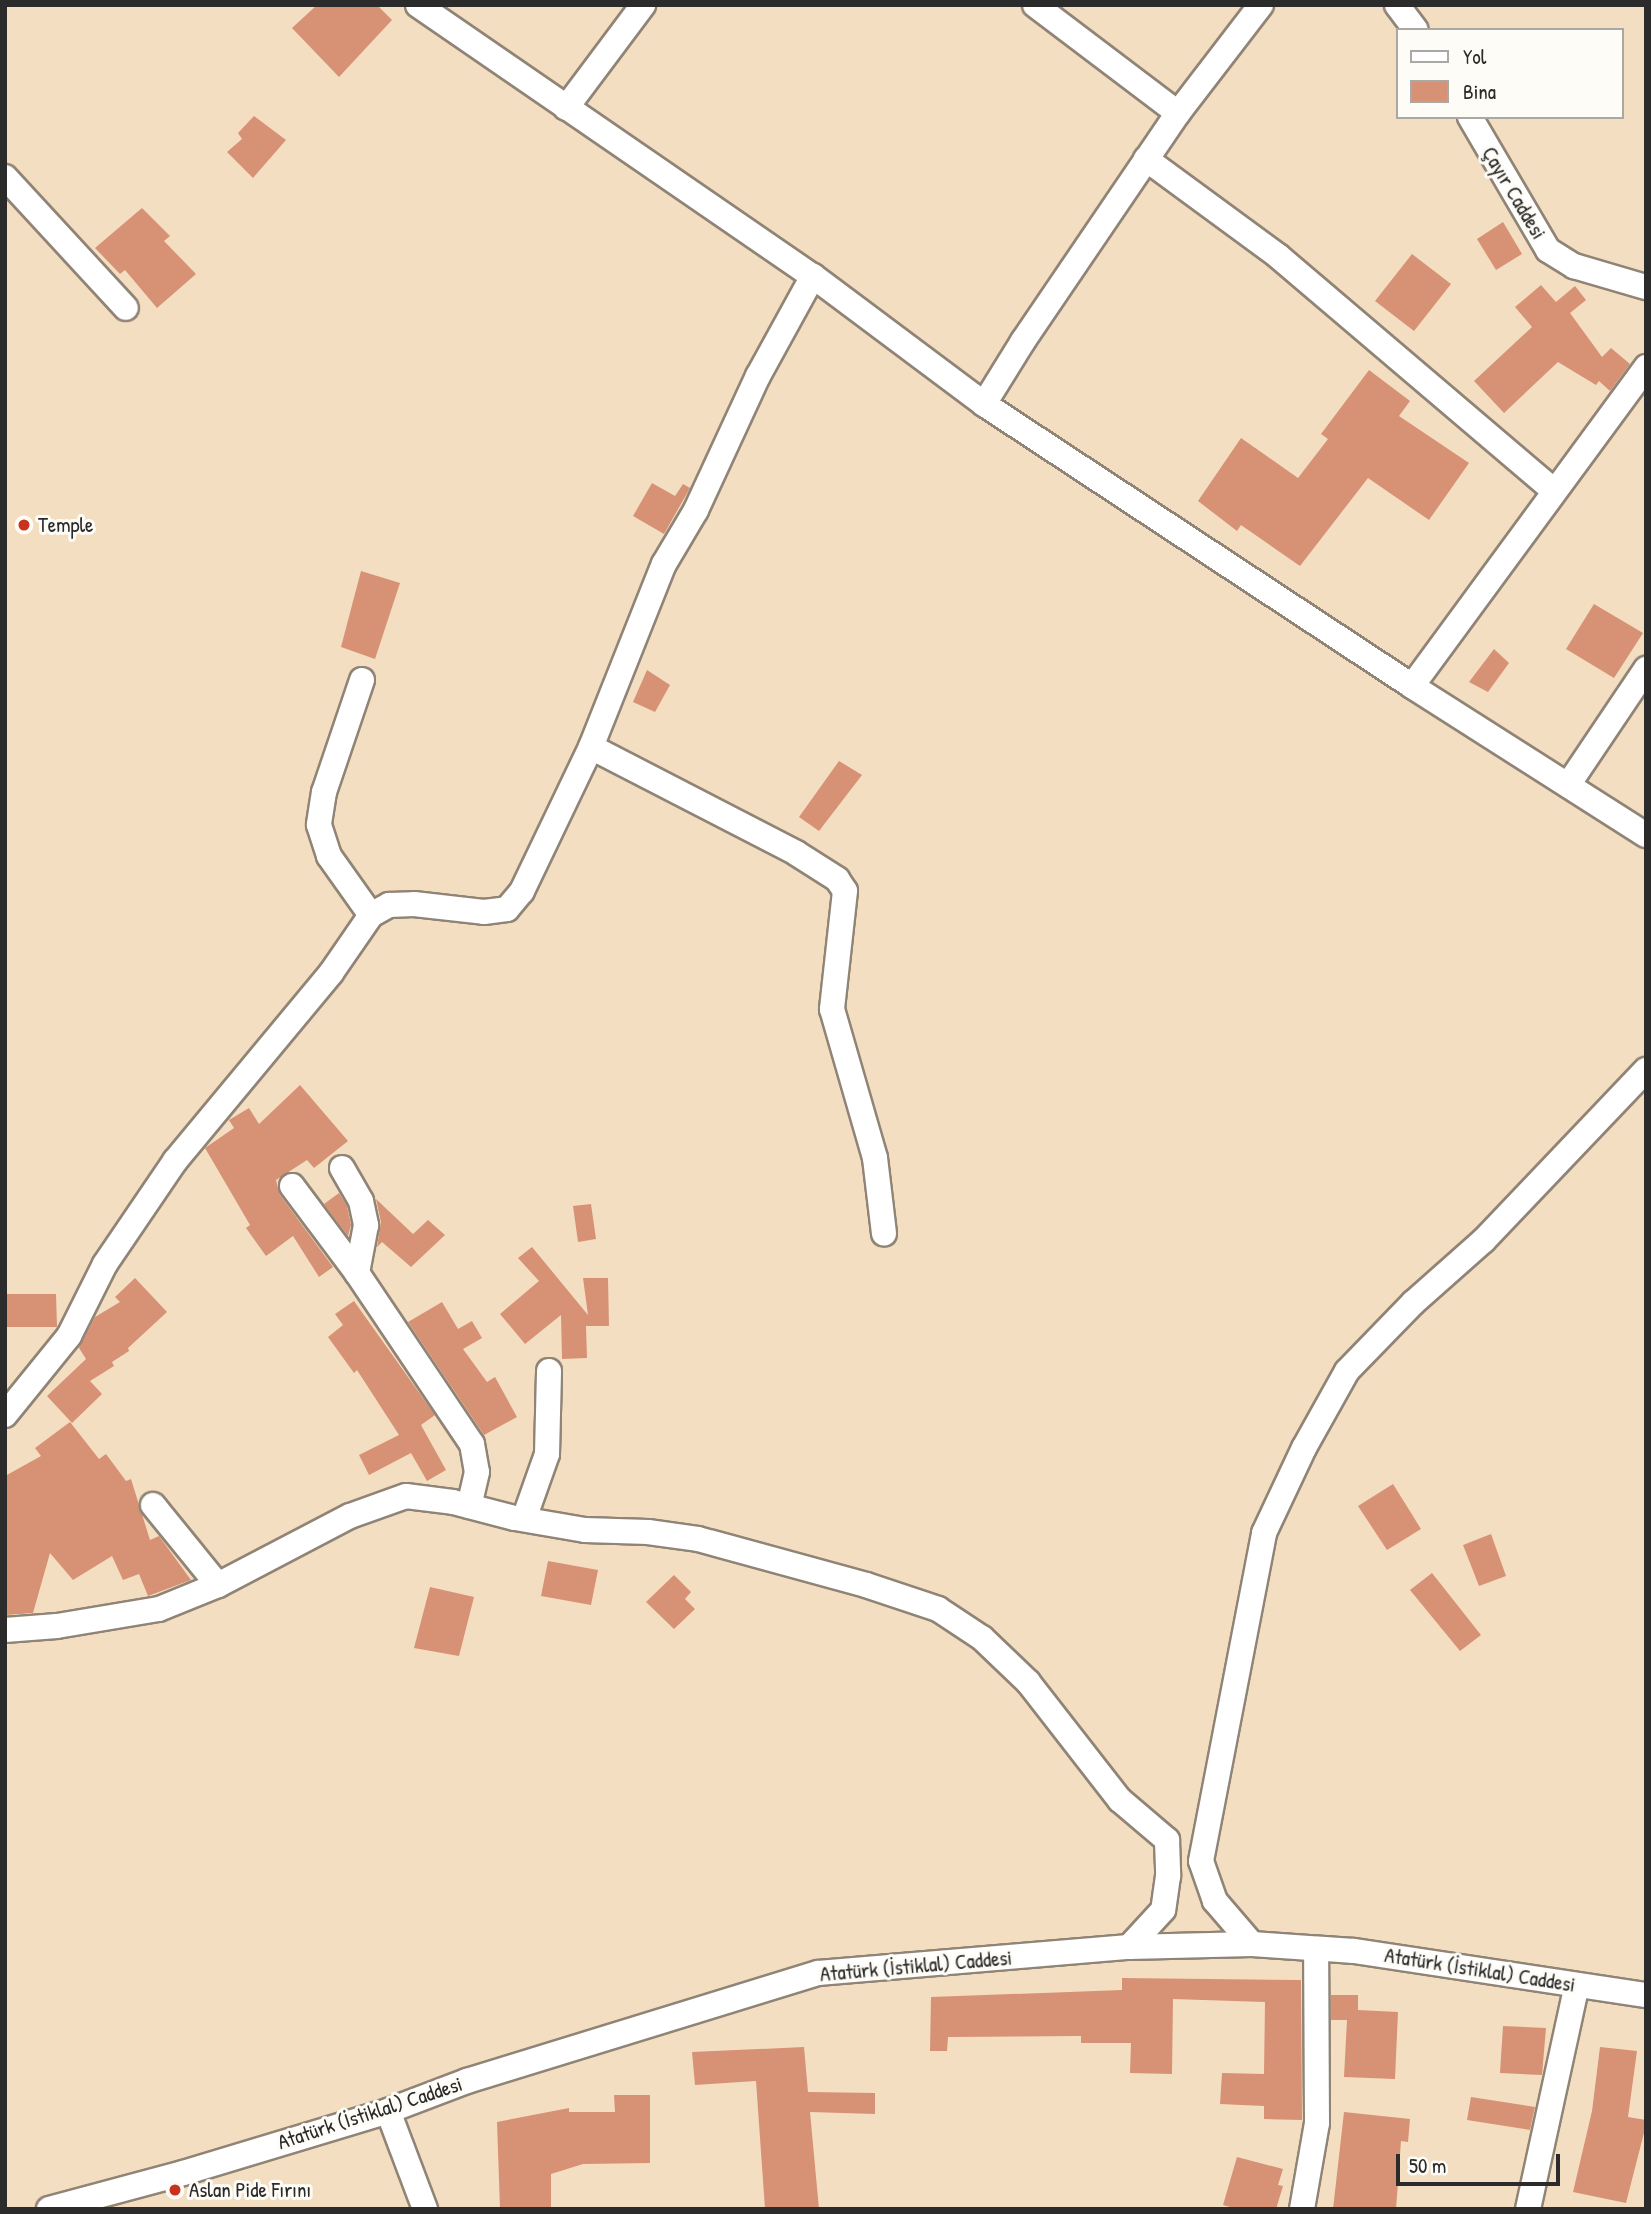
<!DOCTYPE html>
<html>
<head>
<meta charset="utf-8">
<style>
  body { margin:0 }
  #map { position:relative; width:1651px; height:2214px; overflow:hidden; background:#f4dec1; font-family:"Patrick Hand",sans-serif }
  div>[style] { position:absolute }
  .building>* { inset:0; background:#d79175 }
  .roads { filter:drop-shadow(2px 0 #908476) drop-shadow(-2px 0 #908476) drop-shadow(0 2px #908476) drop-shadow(0 -2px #908476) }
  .minor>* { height:24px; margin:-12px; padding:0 12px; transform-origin:12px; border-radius:12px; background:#fff }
  .dots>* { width:19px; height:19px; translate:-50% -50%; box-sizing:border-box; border:4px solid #fdfcf7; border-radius:50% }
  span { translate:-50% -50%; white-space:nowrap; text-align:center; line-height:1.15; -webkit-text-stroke:6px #fdfcf7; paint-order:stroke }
  .street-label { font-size:21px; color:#2b2b2b }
  .poi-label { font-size:21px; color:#2b2b2b }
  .left { translate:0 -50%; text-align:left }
  .frame { position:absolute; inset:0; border:7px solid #2b2b2b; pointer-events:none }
  .legend { position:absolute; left:1396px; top:28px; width:228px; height:91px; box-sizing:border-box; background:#fdfcf7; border:2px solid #a9a8a5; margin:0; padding:9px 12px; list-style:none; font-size:21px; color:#2b2b2b }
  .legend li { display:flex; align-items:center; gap:14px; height:35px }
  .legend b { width:35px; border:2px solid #a9a8a5 }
  .scale { position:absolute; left:1396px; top:2154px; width:164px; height:32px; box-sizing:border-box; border:4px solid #2b2b2b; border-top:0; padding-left:9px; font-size:21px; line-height:24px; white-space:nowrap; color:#2b2b2b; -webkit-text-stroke:5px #fdfcf7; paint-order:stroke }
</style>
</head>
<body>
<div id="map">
  <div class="building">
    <div style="clip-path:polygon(317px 5px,377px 5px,392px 20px,339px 77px,292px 28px)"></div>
    <div style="clip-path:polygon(254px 116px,286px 140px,253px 178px,227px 152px,242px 139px,238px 133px)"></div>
    <div style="clip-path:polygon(142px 208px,170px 236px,164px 241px,196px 274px,157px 308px,125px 270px,120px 274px,95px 248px)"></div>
    <div style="clip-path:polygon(1503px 222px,1522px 254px,1496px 270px,1477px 239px)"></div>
    <div style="clip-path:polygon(1412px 254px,1451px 284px,1414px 331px,1375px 301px)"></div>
    <div style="clip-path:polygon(1541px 285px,1556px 302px,1575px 286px,1586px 300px,1570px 313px,1602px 357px,1611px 348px,1630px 364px,1610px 391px,1599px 381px,1596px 385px,1558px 362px,1504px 413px,1474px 381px,1532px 327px,1515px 307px)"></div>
    <div style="clip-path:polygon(1369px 370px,1410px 401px,1399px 416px,1469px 463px,1429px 520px,1368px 478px,1300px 566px,1241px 525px,1237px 531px,1198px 501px,1241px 438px,1298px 478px,1328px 439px,1321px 434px)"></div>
    <div style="clip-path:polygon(652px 483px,675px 496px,683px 484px,690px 488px,664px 534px,633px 516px)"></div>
    <div style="clip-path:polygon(361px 571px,400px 583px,375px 659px,341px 647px)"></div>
    <div style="clip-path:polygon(1594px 604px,1643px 633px,1614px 678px,1566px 649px)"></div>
    <div style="clip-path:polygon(1494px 649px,1509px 663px,1488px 692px,1469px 682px)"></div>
    <div style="clip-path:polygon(647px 670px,670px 685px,655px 712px,633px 702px)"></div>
    <div style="clip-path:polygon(839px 761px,862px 775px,819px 831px,799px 817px)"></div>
    <div style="clip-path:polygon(300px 1085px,348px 1141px,314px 1168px,307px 1160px,276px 1180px,280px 1195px,333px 1267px,319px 1277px,293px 1236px,266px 1256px,246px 1228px,250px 1225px,205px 1148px,234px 1128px,229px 1120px,249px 1108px,259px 1124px)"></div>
    <div style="clip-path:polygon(339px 1193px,347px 1206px,351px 1225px,348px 1236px,324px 1204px)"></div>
    <div style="clip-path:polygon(376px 1199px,413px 1234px,428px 1220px,445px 1235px,411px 1267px,382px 1242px,377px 1247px,381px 1222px)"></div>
    <div style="clip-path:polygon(591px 1204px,596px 1239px,578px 1242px,573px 1206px)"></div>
    <div style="clip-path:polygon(532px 1247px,588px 1315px,583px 1278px,608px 1278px,609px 1326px,586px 1326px,587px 1358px,562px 1359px,561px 1315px,525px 1344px,500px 1314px,539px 1281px,518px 1258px)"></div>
    <div style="clip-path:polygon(135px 1278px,167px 1312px,128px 1348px,129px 1351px,112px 1362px,114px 1366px,90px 1381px,102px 1394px,72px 1423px,47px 1396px,86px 1359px,79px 1348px,95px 1317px,120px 1302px,115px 1297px)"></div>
    <div style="clip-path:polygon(5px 1294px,56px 1294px,57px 1327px,5px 1327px)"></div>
    <div style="clip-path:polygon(354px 1301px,435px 1415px,421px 1425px,446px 1470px,427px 1481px,411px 1453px,369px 1475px,359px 1455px,399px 1435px,357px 1370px,354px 1373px,328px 1337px,343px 1325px,335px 1314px)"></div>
    <div style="clip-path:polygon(442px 1302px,458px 1329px,472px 1321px,482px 1338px,463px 1349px,487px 1382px,495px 1377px,517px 1417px,484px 1435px,408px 1322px)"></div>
    <div style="clip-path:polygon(70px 1422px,99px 1459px,106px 1454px,126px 1481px,131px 1479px,150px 1540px,159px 1536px,191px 1580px,148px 1596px,139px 1574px,123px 1580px,112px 1556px,73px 1580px,50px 1553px,33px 1613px,5px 1615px,5px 1476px,41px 1456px,35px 1448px)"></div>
    <div style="clip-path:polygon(1393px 1484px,1421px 1529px,1387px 1550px,1358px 1506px)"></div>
    <div style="clip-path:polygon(1491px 1534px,1506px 1576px,1479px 1586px,1463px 1545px)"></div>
    <div style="clip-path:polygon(548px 1561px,598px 1570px,591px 1605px,541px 1596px)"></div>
    <div style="clip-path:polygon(1432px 1573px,1481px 1635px,1460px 1651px,1410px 1590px)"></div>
    <div style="clip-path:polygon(674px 1575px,691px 1592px,685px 1599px,695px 1609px,674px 1629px,646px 1602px)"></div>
    <div style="clip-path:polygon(430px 1587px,474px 1597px,459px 1656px,414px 1648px)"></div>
    <div style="clip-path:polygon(1122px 1978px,1301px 1980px,1302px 2120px,1264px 2119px,1264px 2106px,1220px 2104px,1222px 2073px,1264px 2074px,1265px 2002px,1173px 1999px,1172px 2074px,1130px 2073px,1131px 2043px,1081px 2043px,1081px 2036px,948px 2037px,947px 2051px,930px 2051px,931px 1997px,1122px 1990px)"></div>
    <div style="clip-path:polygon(1331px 1995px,1358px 1995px,1358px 2010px,1398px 2012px,1395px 2079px,1344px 2077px,1347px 2020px,1331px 2020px)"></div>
    <div style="clip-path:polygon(1503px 2026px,1546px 2028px,1542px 2075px,1500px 2073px)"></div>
    <div style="clip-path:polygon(804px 2047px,808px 2092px,875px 2093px,875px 2114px,810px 2112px,819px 2209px,765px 2209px,756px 2081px,695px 2085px,692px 2052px)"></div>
    <div style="clip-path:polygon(1600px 2047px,1637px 2051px,1628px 2117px,1646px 2120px,1646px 2125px,1626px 2203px,1573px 2192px,1592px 2111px)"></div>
    <div style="clip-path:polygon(614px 2095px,650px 2095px,650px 2163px,583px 2164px,551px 2174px,551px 2209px,500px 2209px,497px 2122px,569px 2108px,569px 2112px,615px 2112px)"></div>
    <div style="clip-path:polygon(1471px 2097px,1535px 2107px,1530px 2130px,1467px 2120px)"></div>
    <div style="clip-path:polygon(1344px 2112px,1410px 2119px,1408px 2142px,1401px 2141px,1396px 2209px,1333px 2209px)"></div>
    <div style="clip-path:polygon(1237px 2157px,1283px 2169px,1278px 2185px,1283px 2186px,1276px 2209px,1237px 2209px,1223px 2205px)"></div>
  </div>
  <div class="roads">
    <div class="minor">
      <div style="left:418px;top:5px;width:479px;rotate:34.5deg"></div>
      <div style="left:813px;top:276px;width:214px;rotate:36.8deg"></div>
      <div style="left:984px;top:404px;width:513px;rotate:33.38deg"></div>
      <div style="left:1412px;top:686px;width:277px;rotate:32.5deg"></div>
      <div style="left:1035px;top:5px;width:179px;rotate:37.1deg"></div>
      <div style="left:1397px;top:5px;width:31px;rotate:53deg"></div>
      <div style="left:566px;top:108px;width:129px;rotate:-53.2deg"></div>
      <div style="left:1470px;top:117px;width:154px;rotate:59.6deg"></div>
      <div style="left:1548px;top:250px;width:31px;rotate:32deg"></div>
      <div style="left:1574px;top:266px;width:75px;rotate:16.3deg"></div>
      <div style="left:1146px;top:159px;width:164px;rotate:36.3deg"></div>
      <div style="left:1278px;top:256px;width:361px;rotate:40.4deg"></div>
      <div style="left:5px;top:177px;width:178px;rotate:47.3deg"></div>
      <div style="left:984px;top:404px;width:74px;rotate:-58.2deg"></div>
      <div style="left:1023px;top:341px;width:276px;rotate:-55.8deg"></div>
      <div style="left:1178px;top:113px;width:136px;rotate:-52.5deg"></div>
      <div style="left:362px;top:680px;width:118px;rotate:108.7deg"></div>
      <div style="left:324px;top:792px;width:33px;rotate:99deg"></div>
      <div style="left:319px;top:825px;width:33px;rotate:72deg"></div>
      <div style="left:329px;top:856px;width:72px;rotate:54.6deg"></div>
      <div style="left:1412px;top:686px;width:396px;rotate:-53.7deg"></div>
      <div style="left:591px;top:747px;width:231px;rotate:27.3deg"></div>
      <div style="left:796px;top:853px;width:49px;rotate:32.4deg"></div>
      <div style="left:837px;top:879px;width:14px;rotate:56deg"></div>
      <div style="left:845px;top:891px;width:119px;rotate:96.3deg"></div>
      <div style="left:832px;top:1009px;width:155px;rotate:73.9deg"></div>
      <div style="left:875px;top:1158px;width:76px;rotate:83.2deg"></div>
      <div style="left:1568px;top:785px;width:140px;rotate:-56.1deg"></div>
      <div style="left:342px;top:1168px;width:38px;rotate:60deg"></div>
      <div style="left:361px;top:1201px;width:25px;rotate:78deg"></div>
      <div style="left:366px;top:1225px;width:49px;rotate:100.6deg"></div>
      <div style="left:292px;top:1186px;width:109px;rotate:53.2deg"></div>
      <div style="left:357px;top:1273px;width:206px;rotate:56.1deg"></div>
      <div style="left:472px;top:1444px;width:28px;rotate:80deg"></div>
      <div style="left:477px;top:1472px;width:35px;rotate:103deg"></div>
      <div style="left:5px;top:1415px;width:102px;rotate:-51deg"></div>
      <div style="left:69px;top:1336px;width:80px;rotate:-63.4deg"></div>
      <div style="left:105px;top:1264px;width:125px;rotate:-55.8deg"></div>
      <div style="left:175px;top:1161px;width:244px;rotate:-50.3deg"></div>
      <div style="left:331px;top:973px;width:70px;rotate:-55.4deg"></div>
      <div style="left:371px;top:915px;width:21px;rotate:-29deg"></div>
      <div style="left:389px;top:905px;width:25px;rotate:-2deg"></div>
      <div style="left:414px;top:904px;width:70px;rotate:6.5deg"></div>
      <div style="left:484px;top:912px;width:23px;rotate:-7deg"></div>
      <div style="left:507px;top:909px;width:23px;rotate:-50deg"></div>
      <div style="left:522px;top:891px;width:160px;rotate:-64.4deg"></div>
      <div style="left:591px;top:747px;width:197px;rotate:-68.3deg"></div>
      <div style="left:664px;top:564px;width:63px;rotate:-59.3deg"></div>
      <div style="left:696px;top:510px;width:148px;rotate:-65.2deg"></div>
      <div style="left:758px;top:376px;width:114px;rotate:-61.2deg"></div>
      <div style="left:153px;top:1505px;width:103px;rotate:50.9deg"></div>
      <div style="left:524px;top:1519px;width:69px;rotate:-70.5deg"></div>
      <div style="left:547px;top:1454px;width:83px;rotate:-88.6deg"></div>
      <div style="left:5px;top:1630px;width:52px;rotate:-4.4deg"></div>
      <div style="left:57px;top:1626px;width:103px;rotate:-9.5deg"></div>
      <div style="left:159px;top:1609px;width:64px;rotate:-22.1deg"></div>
      <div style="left:218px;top:1585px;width:149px;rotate:-27.6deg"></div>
      <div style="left:350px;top:1516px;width:59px;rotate:-19.7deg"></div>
      <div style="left:406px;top:1496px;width:47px;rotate:7.3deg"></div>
      <div style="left:453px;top:1502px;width:64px;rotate:14.5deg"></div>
      <div style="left:515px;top:1518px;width:71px;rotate:9.7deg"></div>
      <div style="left:585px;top:1530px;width:63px;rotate:1.8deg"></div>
      <div style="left:648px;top:1532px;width:50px;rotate:8deg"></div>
      <div style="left:698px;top:1539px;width:174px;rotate:15.3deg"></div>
      <div style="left:866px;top:1585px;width:76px;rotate:18.4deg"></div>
      <div style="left:938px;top:1609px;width:53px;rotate:33.4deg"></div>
      <div style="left:982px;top:1638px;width:64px;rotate:43.7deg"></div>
      <div style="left:1028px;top:1682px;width:150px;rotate:52.1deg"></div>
      <div style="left:1120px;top:1800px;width:62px;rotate:40.4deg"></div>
      <div style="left:1167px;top:1840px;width:36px;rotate:88deg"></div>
      <div style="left:1168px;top:1876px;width:34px;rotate:98deg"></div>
      <div style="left:1163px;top:1910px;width:50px;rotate:132.6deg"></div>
      <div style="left:1252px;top:1944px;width:57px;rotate:-130.7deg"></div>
      <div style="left:1215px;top:1901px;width:42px;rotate:-109.3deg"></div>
      <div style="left:1201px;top:1861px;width:334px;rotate:-79.1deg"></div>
      <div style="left:1264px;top:1533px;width:94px;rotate:-64.8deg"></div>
      <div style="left:1304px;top:1448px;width:88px;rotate:-60.8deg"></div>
      <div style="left:1347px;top:1371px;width:95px;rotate:-45.9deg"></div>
      <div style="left:1413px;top:1303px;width:95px;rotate:-41.6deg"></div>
      <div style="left:1484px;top:1240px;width:235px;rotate:-46.4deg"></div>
      <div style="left:388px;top:2111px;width:105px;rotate:69.3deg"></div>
      <div style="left:49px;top:2209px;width:139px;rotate:-15deg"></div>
      <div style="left:183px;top:2173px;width:214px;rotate:-16.8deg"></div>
      <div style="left:388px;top:2111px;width:85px;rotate:-20.8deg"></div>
      <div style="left:467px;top:2081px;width:367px;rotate:-17.1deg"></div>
      <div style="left:818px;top:1973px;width:312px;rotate:-4.8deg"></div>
      <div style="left:1129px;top:1947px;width:123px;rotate:-1.4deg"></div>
      <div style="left:1252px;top:1944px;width:102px;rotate:3.9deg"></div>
      <div style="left:1354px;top:1951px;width:295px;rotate:8.6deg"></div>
      <div style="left:1302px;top:2209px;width:87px;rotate:-80.1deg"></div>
      <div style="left:1317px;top:2123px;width:173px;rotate:-90.3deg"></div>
      <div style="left:1528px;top:2209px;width:229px;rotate:-77.7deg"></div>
    </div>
  </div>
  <div class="dots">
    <div style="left:24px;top:525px;background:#c8321e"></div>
    <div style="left:175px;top:2190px;background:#c8321e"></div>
  </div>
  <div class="street-label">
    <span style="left:1514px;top:193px;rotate:59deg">Çayır Caddesi</span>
    <span style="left:916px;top:1966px;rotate:-5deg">Atatürk (İstiklal) Caddesi</span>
    <span style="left:1480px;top:1970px;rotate:9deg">Atatürk (İstiklal) Caddesi</span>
    <span style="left:370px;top:2113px;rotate:-18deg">Atatürk (İstiklal) Caddesi</span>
  </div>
  <div class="poi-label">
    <span class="left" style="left:38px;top:525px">Temple</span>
    <span class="left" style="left:189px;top:2190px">Aslan Pide Fırını</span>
  </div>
  <div class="frame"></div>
  <ul class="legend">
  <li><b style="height:9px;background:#fff"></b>Yol</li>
  <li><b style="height:19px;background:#d79175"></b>Bina</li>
  </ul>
  <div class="scale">50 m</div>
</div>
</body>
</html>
